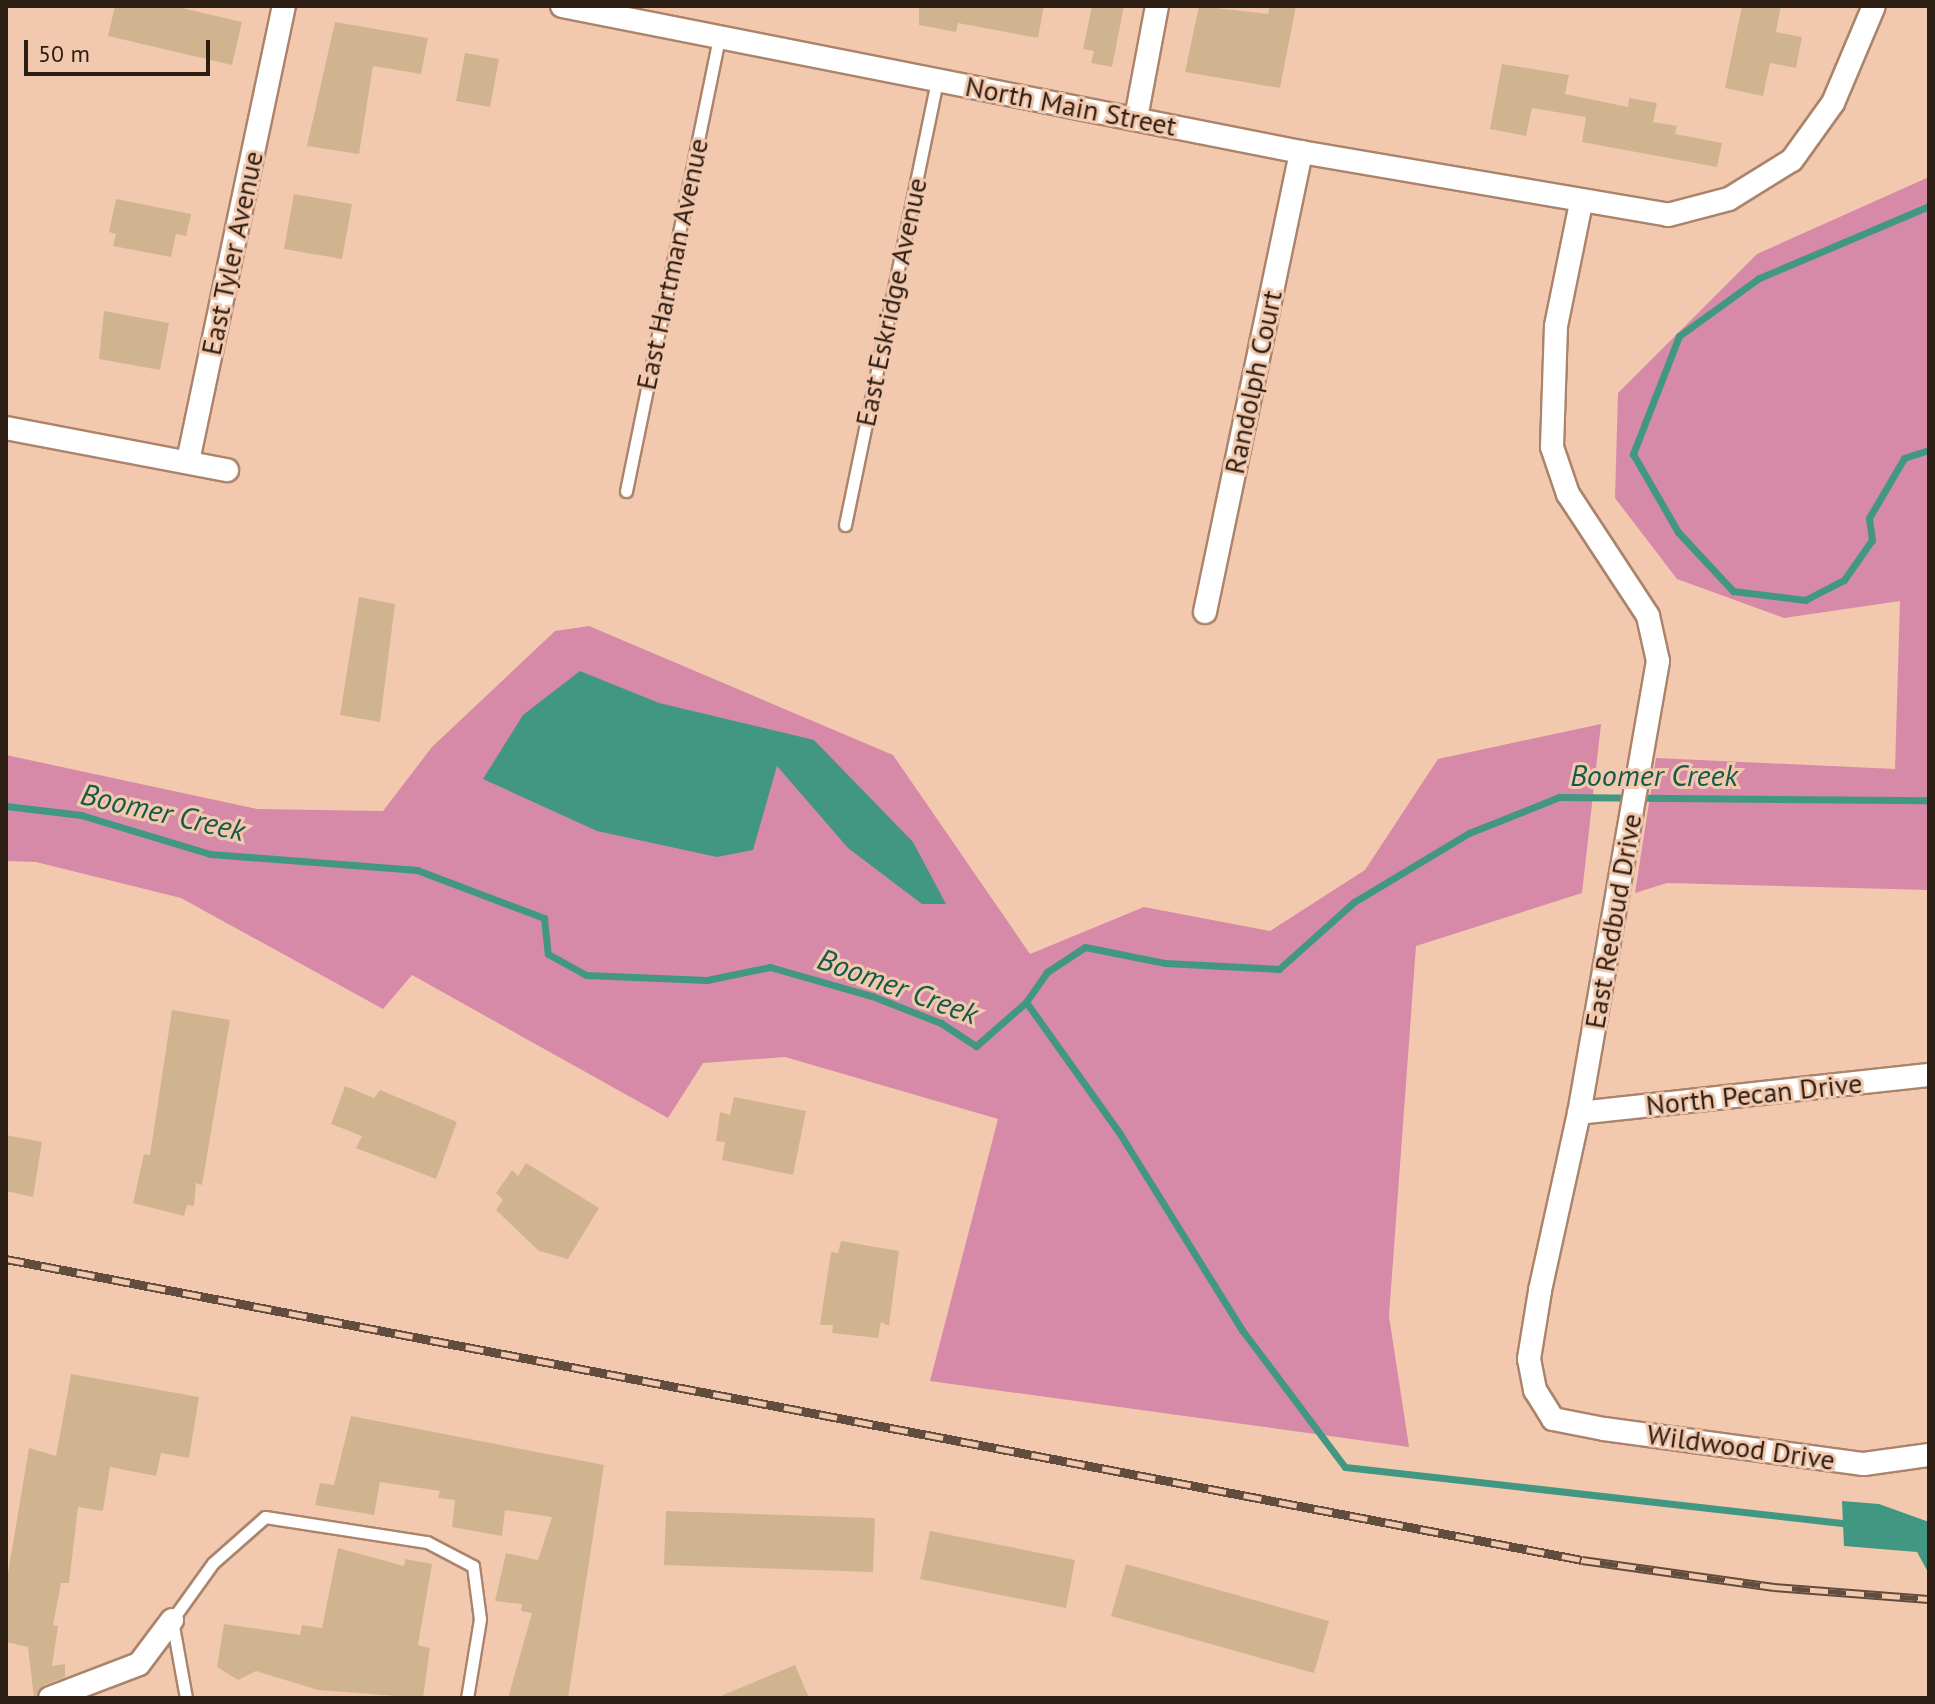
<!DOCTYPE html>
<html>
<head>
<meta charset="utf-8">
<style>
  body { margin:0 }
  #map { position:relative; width:1935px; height:1704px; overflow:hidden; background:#f2c9ae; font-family:"PT Sans",sans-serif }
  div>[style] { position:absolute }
  .green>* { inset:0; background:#d68aa8 }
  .water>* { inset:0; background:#429782 }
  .stream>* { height:7px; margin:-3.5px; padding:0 3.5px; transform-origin:3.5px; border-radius:3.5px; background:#429782 }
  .building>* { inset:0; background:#d0b490 }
  .roads { filter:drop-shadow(2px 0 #aa846b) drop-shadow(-2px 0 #aa846b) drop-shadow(0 2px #aa846b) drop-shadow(0 -2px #aa846b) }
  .lane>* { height:11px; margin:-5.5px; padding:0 5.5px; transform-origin:5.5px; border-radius:5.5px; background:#fff }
  .street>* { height:22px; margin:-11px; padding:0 11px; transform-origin:11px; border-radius:11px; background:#fff }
  .rail>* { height:9px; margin-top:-4.5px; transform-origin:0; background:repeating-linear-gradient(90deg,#f2c9ae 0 18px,#624c3d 0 36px); box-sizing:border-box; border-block:2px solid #624c3d }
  span { translate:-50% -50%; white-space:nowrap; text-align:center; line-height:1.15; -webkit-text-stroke:6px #f2c9ae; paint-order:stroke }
  .street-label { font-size:28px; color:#2d1e14 }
  .water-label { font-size:30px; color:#145a4a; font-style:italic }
  .frame { position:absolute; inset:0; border:8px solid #2d1e14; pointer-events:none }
  .scale { position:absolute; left:24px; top:40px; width:186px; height:36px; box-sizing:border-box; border:4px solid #2d1e14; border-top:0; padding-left:10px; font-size:24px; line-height:28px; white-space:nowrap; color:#2d1e14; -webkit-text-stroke:6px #f2c9ae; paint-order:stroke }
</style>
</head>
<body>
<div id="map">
  <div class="green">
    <div style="clip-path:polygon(1929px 177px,1929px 890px,1667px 883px,1635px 893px,1656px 758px,1895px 769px,1900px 601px,1784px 618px,1677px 579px,1615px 498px,1618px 393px,1757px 254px)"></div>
    <div style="clip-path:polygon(589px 626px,893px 755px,1030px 954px,1144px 907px,1270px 931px,1365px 870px,1438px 759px,1601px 724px,1582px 893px,1416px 946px,1389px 1316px,1409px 1447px,930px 1381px,998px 1119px,785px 1057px,703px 1063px,668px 1118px,412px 975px,383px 1009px,181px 898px,36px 862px,6px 861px,6px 755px,257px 809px,383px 811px,432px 747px,555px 631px)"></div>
  </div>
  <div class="water">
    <div style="clip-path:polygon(580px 671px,659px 703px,814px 740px,913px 842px,946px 904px,922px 904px,848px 848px,777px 766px,753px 850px,717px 857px,597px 831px,483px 779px,523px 715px)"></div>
    <div style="clip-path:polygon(1842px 1501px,1879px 1504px,1929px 1522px,1929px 1574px,1917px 1552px,1844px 1546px)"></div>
  </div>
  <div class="stream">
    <div style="left:1929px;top:206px;width:185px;rotate:157deg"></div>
    <div style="left:1759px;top:278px;width:99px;rotate:144.1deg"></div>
    <div style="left:1679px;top:336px;width:127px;rotate:111.3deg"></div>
    <div style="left:1633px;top:454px;width:90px;rotate:60deg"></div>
    <div style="left:1678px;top:532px;width:81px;rotate:47deg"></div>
    <div style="left:1733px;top:591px;width:73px;rotate:7.1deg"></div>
    <div style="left:1805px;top:600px;width:44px;rotate:-27.1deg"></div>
    <div style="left:1844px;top:580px;width:49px;rotate:-55deg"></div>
    <div style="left:1872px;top:540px;width:22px;rotate:-98deg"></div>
    <div style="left:1869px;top:518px;width:69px;rotate:-59.7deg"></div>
    <div style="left:1904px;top:458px;width:26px;rotate:-18deg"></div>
    <div style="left:6px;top:806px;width:76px;rotate:6.8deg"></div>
    <div style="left:81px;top:815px;width:135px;rotate:16.8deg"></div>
    <div style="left:210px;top:854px;width:208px;rotate:4.4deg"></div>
    <div style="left:417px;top:870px;width:136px;rotate:20.7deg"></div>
    <div style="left:544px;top:918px;width:36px;rotate:84deg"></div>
    <div style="left:548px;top:954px;width:43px;rotate:28.9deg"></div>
    <div style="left:586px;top:975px;width:121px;rotate:2.4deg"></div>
    <div style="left:707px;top:980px;width:64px;rotate:-11.7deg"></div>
    <div style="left:770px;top:967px;width:106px;rotate:15.9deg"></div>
    <div style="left:872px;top:996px;width:74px;rotate:21.4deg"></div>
    <div style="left:941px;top:1023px;width:42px;rotate:33.3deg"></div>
    <div style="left:976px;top:1046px;width:67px;rotate:-41.3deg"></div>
    <div style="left:1026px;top:1002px;width:37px;rotate:-55deg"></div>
    <div style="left:1047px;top:972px;width:45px;rotate:-33.3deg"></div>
    <div style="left:1085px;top:947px;width:82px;rotate:11.3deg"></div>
    <div style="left:1165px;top:963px;width:114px;rotate:3deg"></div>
    <div style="left:1279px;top:969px;width:101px;rotate:-41.8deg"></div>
    <div style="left:1354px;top:902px;width:134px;rotate:-31deg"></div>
    <div style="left:1469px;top:833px;width:97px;rotate:-21.8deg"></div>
    <div style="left:1559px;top:797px;width:370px;rotate:0.5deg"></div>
    <div style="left:1026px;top:1002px;width:162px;rotate:54.5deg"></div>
    <div style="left:1120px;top:1134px;width:231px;rotate:58.1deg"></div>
    <div style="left:1242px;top:1330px;width:171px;rotate:53.1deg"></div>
    <div style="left:1345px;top:1467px;width:509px;rotate:6.43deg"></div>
  </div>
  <div class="building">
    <div style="clip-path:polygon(115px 6px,173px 6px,242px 22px,232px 65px,108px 36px)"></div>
    <div style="clip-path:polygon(919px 6px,1044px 6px,1038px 38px,958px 23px,956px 32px,919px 25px)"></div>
    <div style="clip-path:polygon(1092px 6px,1124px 6px,1112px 67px,1091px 63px,1094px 51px,1083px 49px)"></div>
    <div style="clip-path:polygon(1199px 6px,1268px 14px,1270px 6px,1296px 6px,1280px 88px,1185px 72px)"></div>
    <div style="clip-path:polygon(1742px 6px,1781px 6px,1776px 32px,1802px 37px,1796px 68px,1770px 63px,1763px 96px,1725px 88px)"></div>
    <div style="clip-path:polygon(335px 22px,428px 38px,421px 74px,373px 66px,359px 154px,307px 146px)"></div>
    <div style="clip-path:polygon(465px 53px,499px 59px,490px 107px,456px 101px)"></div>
    <div style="clip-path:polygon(1502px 64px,1569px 75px,1565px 94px,1628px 107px,1629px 98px,1657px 103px,1653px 122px,1677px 126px,1675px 134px,1722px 143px,1717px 167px,1582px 142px,1586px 117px,1532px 108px,1526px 136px,1490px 129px)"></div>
    <div style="clip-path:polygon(294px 194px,352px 204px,342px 259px,284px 249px)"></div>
    <div style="clip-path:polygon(116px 199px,191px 214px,186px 236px,176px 234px,171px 257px,113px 246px,116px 234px,109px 232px)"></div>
    <div style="clip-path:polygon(104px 311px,169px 323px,160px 370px,99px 359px)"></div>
    <div style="clip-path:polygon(359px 597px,395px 604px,380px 722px,340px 715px)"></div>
    <div style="clip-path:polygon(172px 1010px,230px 1020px,202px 1185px,196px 1183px,194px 1206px,187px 1205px,184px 1216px,133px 1203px,144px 1154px,150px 1155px)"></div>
    <div style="clip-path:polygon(345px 1086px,374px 1098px,380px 1090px,457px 1122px,436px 1179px,356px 1148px,362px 1136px,331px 1124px)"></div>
    <div style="clip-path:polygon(734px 1097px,806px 1111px,793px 1175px,722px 1160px,725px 1142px,716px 1141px,720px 1112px,730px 1115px)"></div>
    <div style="clip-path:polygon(6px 1135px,42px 1142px,33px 1197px,6px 1191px)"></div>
    <div style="clip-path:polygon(526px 1163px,599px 1208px,568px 1259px,539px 1251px,496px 1210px,503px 1200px,496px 1193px,512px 1170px,518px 1176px)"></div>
    <div style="clip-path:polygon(841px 1241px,899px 1251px,889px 1326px,881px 1322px,878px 1338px,832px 1333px,833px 1325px,820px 1325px,831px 1252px,838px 1253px)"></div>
    <div style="clip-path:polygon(71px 1374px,199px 1397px,189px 1458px,161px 1453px,156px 1476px,110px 1467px,103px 1511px,78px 1507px,69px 1583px,61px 1583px,53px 1625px,58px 1626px,52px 1666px,65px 1664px,65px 1677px,44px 1685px,34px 1698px,28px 1647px,6px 1642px,6px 1585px,29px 1448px,56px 1456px)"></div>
    <div style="clip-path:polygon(351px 1416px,604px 1465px,568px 1698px,508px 1698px,532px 1613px,521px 1611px,522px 1604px,495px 1601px,506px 1553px,538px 1560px,552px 1517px,505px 1510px,502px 1536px,452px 1527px,455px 1500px,438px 1498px,440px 1491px,380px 1482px,374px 1515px,315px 1505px,320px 1483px,334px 1485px)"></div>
    <div style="clip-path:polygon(666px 1511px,875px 1518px,873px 1572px,664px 1565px)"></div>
    <div style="clip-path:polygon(930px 1531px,1075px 1560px,1066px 1608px,920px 1579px)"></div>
    <div style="clip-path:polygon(338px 1548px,404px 1566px,405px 1559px,432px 1564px,418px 1645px,430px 1648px,423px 1698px,318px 1690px,256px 1671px,238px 1680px,217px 1667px,224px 1624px,300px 1635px,302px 1625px,322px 1628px)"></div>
    <div style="clip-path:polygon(1126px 1564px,1329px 1621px,1314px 1673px,1111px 1616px)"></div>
    <div style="clip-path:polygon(795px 1665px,809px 1698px,716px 1698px)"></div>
  </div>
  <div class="roads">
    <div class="lane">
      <div style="left:626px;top:491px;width:464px;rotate:-78.4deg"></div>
      <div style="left:845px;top:525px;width:454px;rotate:-78.3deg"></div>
      <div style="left:186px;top:1698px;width:79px;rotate:-100.2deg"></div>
      <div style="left:172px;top:1620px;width:70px;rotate:-54.3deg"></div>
      <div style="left:213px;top:1563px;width:69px;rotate:-41.5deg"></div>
      <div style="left:265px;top:1517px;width:164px;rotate:8.8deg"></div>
      <div style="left:427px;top:1542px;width:52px;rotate:27.6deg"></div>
      <div style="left:473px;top:1566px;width:53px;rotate:82.5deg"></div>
      <div style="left:480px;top:1619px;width:80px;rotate:99.3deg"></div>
    </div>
    <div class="street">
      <div style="left:562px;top:6px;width:753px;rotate:11.18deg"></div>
      <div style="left:1301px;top:152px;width:372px;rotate:9.7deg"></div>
      <div style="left:1668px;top:215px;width:63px;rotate:-14.7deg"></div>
      <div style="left:1729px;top:199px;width:74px;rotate:-31.8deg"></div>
      <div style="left:1792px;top:160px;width:70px;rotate:-54.3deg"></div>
      <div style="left:1833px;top:103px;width:105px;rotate:-67.1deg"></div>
      <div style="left:1136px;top:118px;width:114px;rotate:-79.4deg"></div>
      <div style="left:1581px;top:203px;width:126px;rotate:101.5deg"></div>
      <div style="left:1556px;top:326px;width:121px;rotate:91.9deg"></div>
      <div style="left:1552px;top:447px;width:50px;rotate:71.2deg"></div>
      <div style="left:1568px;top:494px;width:146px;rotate:56.7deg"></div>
      <div style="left:1648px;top:616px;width:46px;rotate:77.5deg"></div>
      <div style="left:1658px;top:661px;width:459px;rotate:99.9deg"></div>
      <div style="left:1579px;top:1113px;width:182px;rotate:102.4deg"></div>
      <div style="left:1540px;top:1291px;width:69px;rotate:99.2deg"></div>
      <div style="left:1529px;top:1359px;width:32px;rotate:79deg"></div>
      <div style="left:1535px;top:1390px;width:34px;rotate:58deg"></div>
      <div style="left:1553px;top:1419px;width:52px;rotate:11.1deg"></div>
      <div style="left:1604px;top:1429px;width:262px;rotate:7.7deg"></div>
      <div style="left:1864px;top:1464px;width:66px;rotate:-7.9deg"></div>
      <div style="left:6px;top:428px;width:225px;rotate:10.8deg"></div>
      <div style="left:188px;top:461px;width:465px;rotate:-78.1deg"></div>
      <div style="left:1205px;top:612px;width:470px;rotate:-78.2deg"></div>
      <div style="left:1579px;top:1113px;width:352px;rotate:-6.2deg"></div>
      <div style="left:50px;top:1698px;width:95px;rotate:-20.9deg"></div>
      <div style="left:139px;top:1664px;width:55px;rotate:-53.1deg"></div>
    </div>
  </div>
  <div class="rail">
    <div style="left:6px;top:1259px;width:1604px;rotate:10.81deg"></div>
    <div style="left:1582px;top:1560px;width:194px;rotate:8deg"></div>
    <div style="left:1774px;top:1587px;width:155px;rotate:4.4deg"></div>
  </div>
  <div class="street-label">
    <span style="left:1071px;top:106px;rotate:11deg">North Main Street</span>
    <span style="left:232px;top:253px;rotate:-78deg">East Tyler Avenue</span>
    <span style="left:672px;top:264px;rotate:-78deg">East Hartman Avenue</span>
    <span style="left:891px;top:302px;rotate:-78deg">East Eskridge Avenue</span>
    <span style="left:1253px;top:382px;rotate:-78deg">Randolph Court</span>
    <span style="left:1613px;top:921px;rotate:-80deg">East Redbud Drive</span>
    <span style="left:1754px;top:1094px;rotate:-6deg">North Pecan Drive</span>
    <span style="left:1741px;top:1447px;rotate:8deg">Wildwood Drive</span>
  </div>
  <div class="water-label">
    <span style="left:1654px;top:775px">Boomer Creek</span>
    <span style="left:163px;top:812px;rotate:13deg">Boomer Creek</span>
    <span style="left:898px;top:986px;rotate:20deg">Boomer Creek</span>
  </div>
  <div class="frame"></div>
  <div class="scale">50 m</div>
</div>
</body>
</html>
